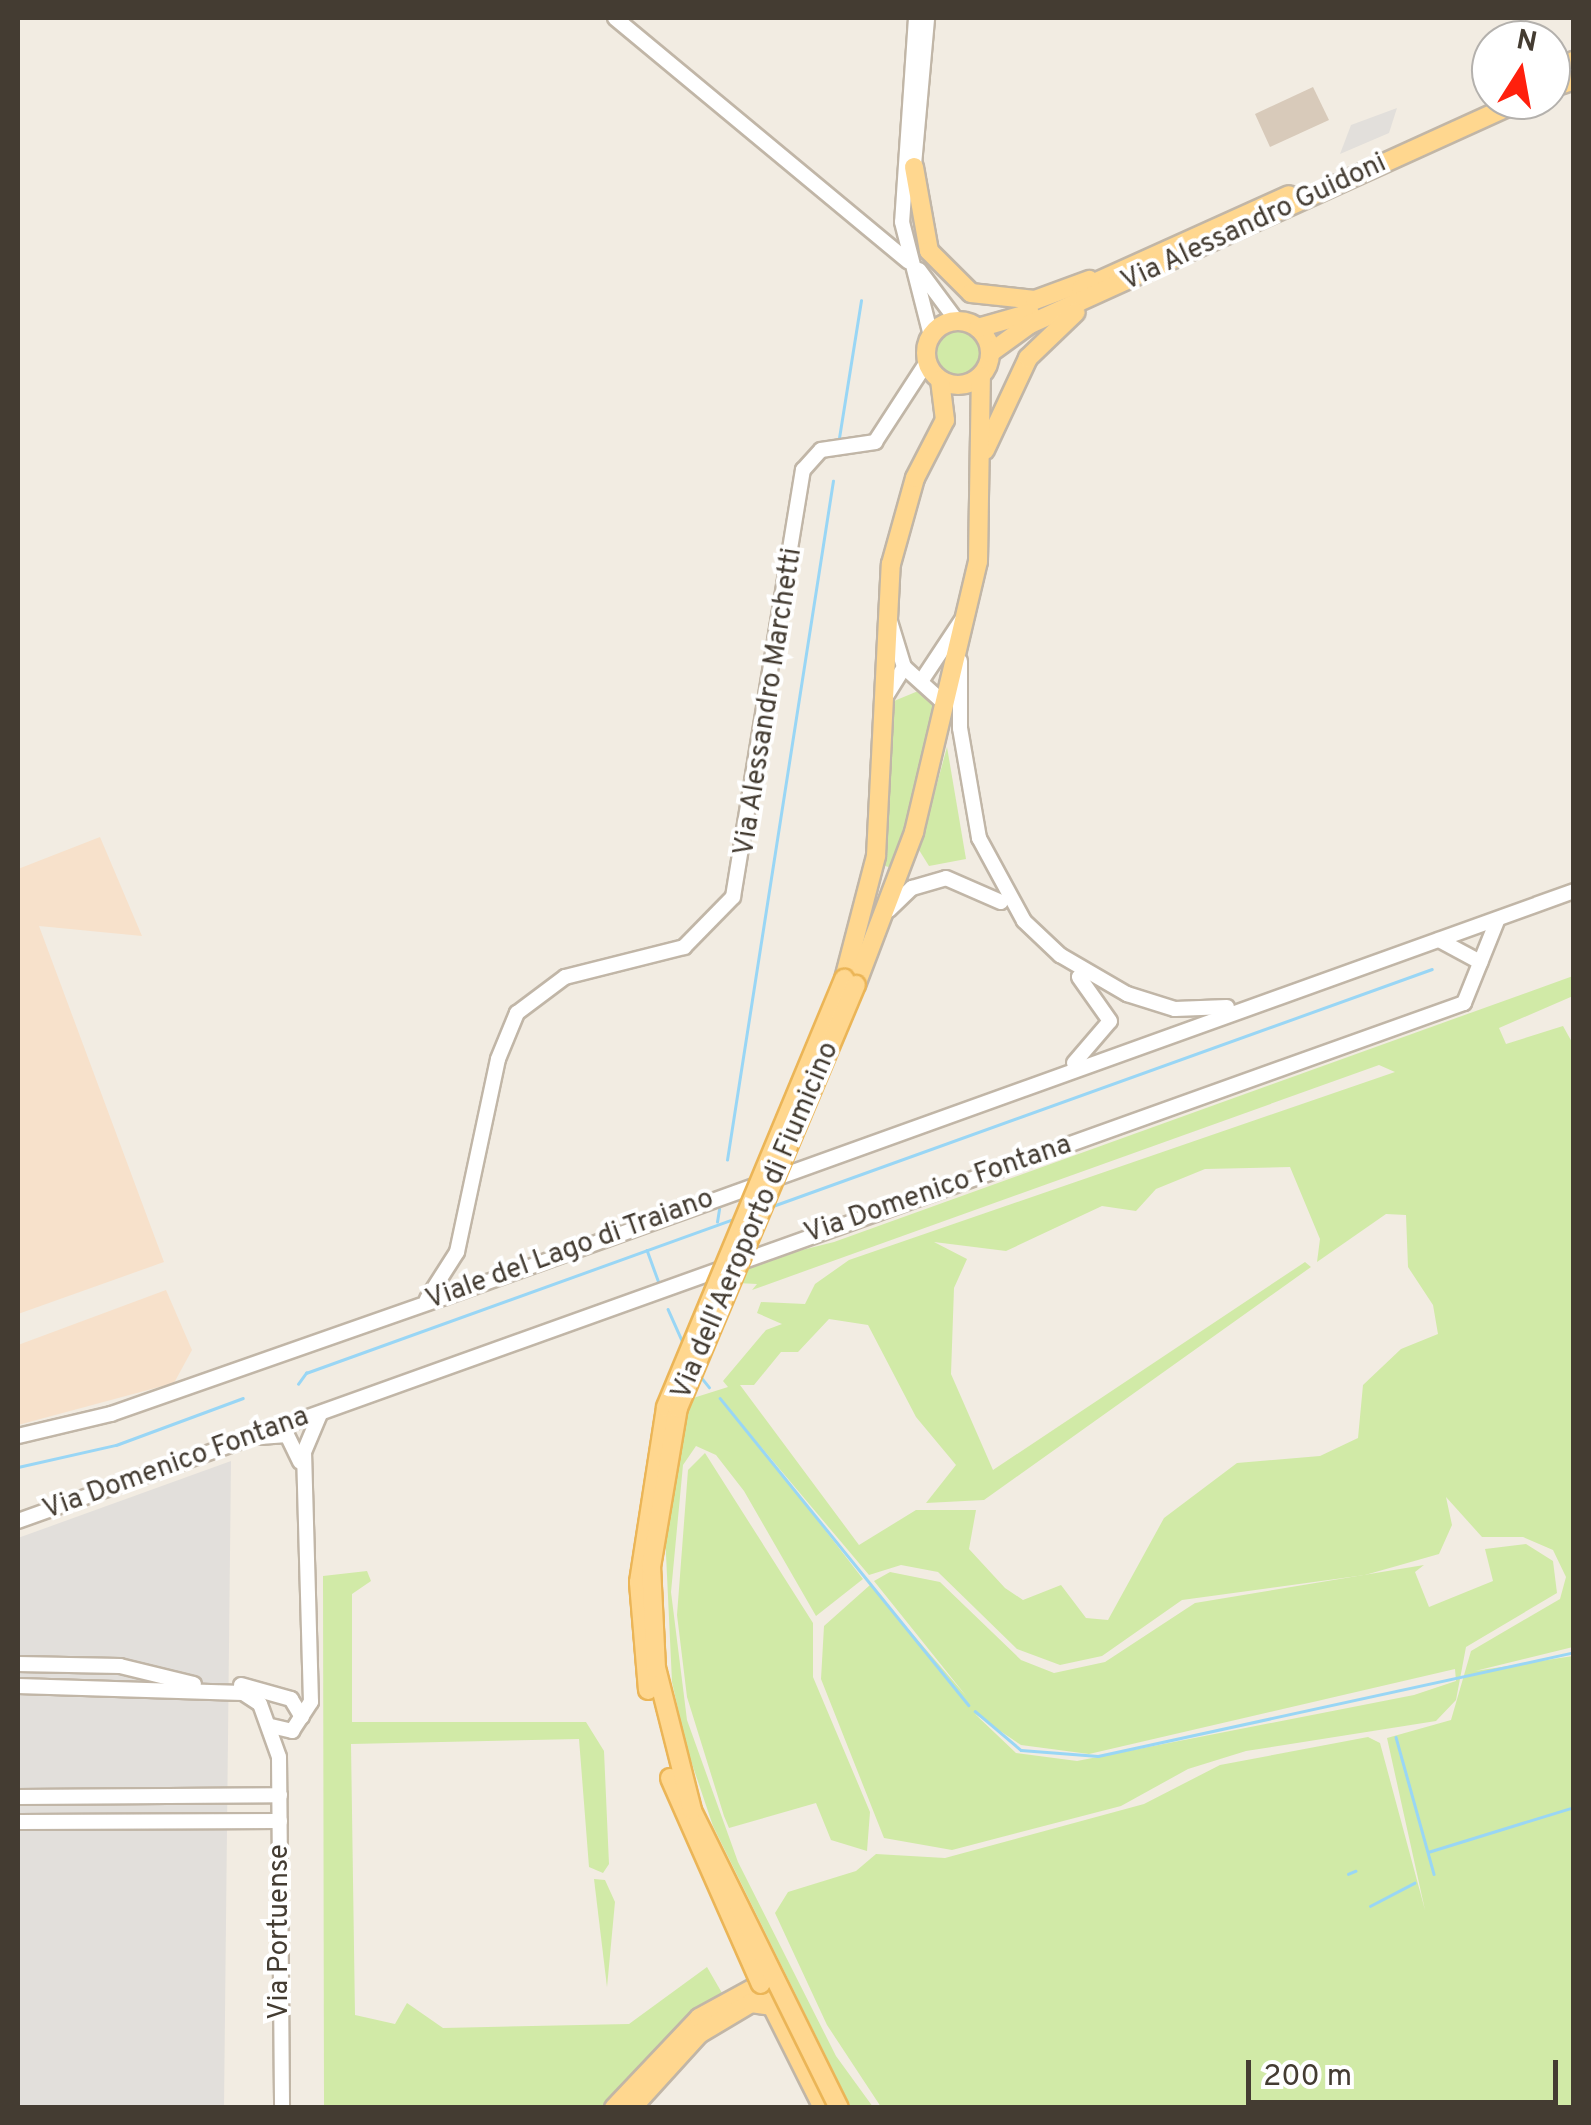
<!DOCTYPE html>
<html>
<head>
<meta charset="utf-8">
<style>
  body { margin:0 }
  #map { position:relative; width:1591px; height:2125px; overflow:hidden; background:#f2ece2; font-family:Overpass,sans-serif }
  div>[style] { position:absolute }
  .commercial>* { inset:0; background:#f7e1cb }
  .green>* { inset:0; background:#d1eaa7 }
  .round { border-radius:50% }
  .parking>* { inset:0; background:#e2dfdb }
  .stream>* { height:2.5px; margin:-1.25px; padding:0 1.25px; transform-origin:1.25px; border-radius:1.25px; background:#99d6f5 }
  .building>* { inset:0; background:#d8caba }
  .roads { filter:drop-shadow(2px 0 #c1b6a7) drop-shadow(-2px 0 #c1b6a7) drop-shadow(0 2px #c1b6a7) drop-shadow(0 -2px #c1b6a7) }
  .minor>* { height:14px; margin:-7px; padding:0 7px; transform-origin:7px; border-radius:7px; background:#fff }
  .major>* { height:18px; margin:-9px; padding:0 9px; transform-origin:9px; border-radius:9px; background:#ffd78f }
  .major>.ring { margin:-9px; padding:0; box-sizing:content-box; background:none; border:18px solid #ffd78f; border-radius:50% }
  .bridges { filter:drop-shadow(2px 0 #ebb557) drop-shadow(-2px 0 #ebb557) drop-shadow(0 2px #ebb557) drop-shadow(0 -2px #ebb557) }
  .major-bridge>* { height:18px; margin:-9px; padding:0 9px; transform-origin:9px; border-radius:9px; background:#ffd78f }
  span { translate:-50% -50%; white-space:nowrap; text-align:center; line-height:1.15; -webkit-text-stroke:8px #fff; paint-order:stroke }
  .street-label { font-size:28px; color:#443c32 }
  .frame { position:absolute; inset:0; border:20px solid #443c32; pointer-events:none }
  .north { position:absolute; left:1471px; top:20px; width:100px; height:100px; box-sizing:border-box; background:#fff; border:2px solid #b4b1ad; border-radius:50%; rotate:11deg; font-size:28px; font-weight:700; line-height:40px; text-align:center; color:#443c32 }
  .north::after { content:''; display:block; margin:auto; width:35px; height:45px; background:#ff200d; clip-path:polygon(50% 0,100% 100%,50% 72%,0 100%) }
  .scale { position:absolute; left:1246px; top:2060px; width:312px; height:45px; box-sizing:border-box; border:5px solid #443c32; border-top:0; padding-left:12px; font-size:30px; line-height:35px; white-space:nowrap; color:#443c32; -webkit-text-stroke:8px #fff; paint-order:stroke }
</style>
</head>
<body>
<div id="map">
  <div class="commercial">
    <div style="clip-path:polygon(100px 837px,142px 936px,39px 926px,164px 1262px,18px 1314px,18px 869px)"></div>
    <div style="clip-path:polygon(166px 1290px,192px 1350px,174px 1383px,18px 1425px,18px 1345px)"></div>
  </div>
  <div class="green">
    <div class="round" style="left:936px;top:331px;width:44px;height:44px"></div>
    <div style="clip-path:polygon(923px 689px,936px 712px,896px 869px,885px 866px,894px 701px)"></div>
    <div style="clip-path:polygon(947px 747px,966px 859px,929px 866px,919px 850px)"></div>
    <div style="clip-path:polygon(evenodd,1573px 976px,1573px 996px,1499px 1028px,1506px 1044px,1563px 1026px,1573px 1044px,1573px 1647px,1475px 1671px,1573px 1656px,1573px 2107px,881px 2107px,827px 2025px,775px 1913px,788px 1892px,856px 1871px,876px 1854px,945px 1858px,1144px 1804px,1220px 1765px,1368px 1737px,1380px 1743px,1425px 1910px,1387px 1738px,1451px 1720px,1471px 1651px,1560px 1599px,1566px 1577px,1553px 1550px,1523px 1537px,1482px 1537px,1446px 1497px,1452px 1525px,1439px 1554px,1365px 1575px,1182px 1600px,1102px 1656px,1060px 1665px,1017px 1649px,938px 1572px,901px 1565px,869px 1575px,756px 1441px,863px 1579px,816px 1616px,744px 1491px,716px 1455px,696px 1446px,683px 1465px,671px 1592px,687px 1720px,738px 1862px,836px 2056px,873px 2107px,851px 2107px,713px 1826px,687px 1749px,672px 1682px,665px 1533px,690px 1399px,728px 1387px,723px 1381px,766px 1330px,782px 1324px,757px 1313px,761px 1302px,805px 1304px,815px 1284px,849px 1260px,1395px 1072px,1379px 1065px,752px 1290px,757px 1284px,737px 1283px,746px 1264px,834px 1242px,1573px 976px,1290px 1167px,1320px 1239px,1317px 1262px,1386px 1214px,1406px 1215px,1408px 1267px,1433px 1305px,1438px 1334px,1401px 1349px,1363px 1385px,1358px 1438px,1320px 1456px,1237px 1463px,1164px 1518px,1108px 1620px,1086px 1618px,1061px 1585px,1023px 1600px,1005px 1588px,969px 1549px,976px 1510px,916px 1510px,859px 1545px,740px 1385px,754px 1385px,781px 1352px,798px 1352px,829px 1319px,868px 1325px,916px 1417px,956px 1465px,926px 1503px,984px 1500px,1311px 1267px,1305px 1262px,993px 1470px,951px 1374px,954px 1288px,967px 1259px,934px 1242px,1006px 1251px,1102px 1206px,1136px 1211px,1156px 1189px,1205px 1169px,1290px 1167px)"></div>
    <div style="clip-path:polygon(705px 1453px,813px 1623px,813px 1677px,870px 1812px,867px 1851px,831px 1840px,816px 1803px,729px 1828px,724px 1816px,687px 1697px,677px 1615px,688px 1470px)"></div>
    <div style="clip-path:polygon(evenodd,1526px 1544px,1553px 1561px,1557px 1593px,1466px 1647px,1456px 1700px,1436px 1721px,1246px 1751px,1188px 1769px,1121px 1806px,952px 1850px,884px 1838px,821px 1679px,824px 1626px,870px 1585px,967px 1697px,874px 1581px,890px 1572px,940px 1582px,1021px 1660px,1054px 1673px,1105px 1662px,1195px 1603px,1424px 1565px,1415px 1572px,1429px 1607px,1493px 1581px,1485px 1549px,1526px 1544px,1455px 1669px,1456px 1681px,1414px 1695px,1077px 1761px,1016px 1753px,975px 1714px,1021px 1745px,1089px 1754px,1455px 1669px)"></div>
    <div style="clip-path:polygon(367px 1571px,371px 1581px,352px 1594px,352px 1722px,586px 1722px,604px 1751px,609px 1864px,603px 1873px,589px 1867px,579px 1739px,351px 1744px,355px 2015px,395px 2024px,407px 2003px,443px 2028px,629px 2024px,707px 1967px,722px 1993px,606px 2107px,324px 2107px,323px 1576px)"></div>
    <div style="clip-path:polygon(594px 1879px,605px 1880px,615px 1902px,607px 1987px)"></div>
  </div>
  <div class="parking">
    <div style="clip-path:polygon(1397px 108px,1389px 133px,1340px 154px,1351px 125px)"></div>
    <div style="clip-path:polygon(231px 1461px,224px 2107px,18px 2108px,18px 1538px)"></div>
  </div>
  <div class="stream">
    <div style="left:839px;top:438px;width:139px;rotate:-80.9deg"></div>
    <div style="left:727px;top:1160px;width:687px;rotate:-81.13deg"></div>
    <div style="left:770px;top:1207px;width:703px;rotate:-19.77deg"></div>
    <div style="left:717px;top:1222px;width:13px;rotate:-81deg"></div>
    <div style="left:647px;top:1250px;width:33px;rotate:70deg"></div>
    <div style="left:668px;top:1309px;width:37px;rotate:66deg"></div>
    <div style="left:701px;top:1377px;width:13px;rotate:51deg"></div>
    <div style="left:298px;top:1384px;width:14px;rotate:-54deg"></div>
    <div style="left:306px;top:1373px;width:455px;rotate:-19.8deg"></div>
    <div style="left:720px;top:1398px;width:395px;rotate:51deg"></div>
    <div style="left:18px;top:1467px;width:100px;rotate:-12.7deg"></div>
    <div style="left:116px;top:1445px;width:135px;rotate:-20.3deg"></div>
    <div style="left:975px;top:1711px;width:60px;rotate:40.3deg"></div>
    <div style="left:1021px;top:1750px;width:77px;rotate:4.5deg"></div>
    <div style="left:1098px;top:1756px;width:487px;rotate:-12.3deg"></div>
    <div style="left:1396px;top:1737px;width:142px;rotate:74.5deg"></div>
    <div style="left:1428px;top:1852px;width:153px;rotate:-17.1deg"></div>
    <div style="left:1348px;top:1874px;width:8px;rotate:-23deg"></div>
    <div style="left:1370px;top:1906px;width:50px;rotate:-27.6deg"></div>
  </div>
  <div class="building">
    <div style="clip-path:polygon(1313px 87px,1329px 120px,1270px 147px,1255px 114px)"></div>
  </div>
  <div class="roads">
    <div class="minor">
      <div style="left:615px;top:18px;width:381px;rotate:39.7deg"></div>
      <div style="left:916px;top:18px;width:204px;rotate:93.9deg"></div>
      <div style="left:902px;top:222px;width:118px;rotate:75.7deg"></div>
      <div style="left:914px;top:165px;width:148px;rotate:-84.9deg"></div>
      <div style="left:919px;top:270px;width:64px;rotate:53.3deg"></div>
      <div style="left:960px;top:661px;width:67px;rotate:90deg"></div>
      <div style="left:960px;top:728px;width:112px;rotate:80.2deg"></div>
      <div style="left:979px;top:838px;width:94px;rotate:61.5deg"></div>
      <div style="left:1024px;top:921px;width:50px;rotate:43.4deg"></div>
      <div style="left:1060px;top:955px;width:78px;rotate:30.2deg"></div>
      <div style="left:1127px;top:994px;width:50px;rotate:17.4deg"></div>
      <div style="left:1175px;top:1009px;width:52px;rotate:-2.2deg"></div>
      <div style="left:904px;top:667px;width:55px;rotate:42.1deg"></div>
      <div style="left:922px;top:680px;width:71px;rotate:-56.5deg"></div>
      <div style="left:883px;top:701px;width:40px;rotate:-58deg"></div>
      <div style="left:904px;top:667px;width:51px;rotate:-107deg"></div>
      <div style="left:889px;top:910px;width:32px;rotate:-44deg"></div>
      <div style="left:912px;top:888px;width:35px;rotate:-16deg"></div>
      <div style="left:946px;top:878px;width:60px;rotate:23.6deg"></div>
      <div style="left:1439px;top:940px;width:47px;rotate:28.2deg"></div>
      <div style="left:1074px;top:1063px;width:55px;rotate:-49.4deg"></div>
      <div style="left:1110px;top:1021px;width:54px;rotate:-125.2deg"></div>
      <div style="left:427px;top:1299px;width:56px;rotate:-57.4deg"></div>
      <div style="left:457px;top:1252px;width:197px;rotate:-78deg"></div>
      <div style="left:498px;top:1059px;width:50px;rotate:-67.6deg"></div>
      <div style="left:517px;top:1013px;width:60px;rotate:-36.9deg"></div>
      <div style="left:565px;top:977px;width:123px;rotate:-14.1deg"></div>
      <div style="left:684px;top:947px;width:70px;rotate:-45.6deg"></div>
      <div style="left:733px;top:897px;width:433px;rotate:-80.7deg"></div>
      <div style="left:803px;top:470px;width:27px;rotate:-48deg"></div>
      <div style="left:821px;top:450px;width:55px;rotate:-8.4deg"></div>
      <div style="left:875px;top:442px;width:95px;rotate:-57deg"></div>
      <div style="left:18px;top:1436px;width:96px;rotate:-13.3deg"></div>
      <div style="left:111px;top:1414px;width:352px;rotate:-19.3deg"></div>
      <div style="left:443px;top:1298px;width:1202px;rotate:-19.79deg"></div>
      <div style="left:260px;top:1437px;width:27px;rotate:-4deg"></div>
      <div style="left:287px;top:1435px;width:30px;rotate:64deg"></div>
      <div style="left:18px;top:1521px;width:1536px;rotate:-19.71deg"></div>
      <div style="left:1464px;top:1003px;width:88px;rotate:-68.1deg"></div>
      <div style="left:18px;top:1664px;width:102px;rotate:1.1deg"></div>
      <div style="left:120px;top:1666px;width:76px;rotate:13.7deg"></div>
      <div style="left:241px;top:1685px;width:52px;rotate:15.6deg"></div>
      <div style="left:291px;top:1699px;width:21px;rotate:59deg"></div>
      <div style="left:18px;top:1686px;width:225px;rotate:1.8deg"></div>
      <div style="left:243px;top:1693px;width:20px;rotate:33deg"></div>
      <div style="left:260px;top:1704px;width:56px;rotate:70.3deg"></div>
      <div style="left:279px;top:1757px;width:351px;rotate:89.5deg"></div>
      <div style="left:271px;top:1726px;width:22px;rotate:13deg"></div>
      <div style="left:292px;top:1731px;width:35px;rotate:-57deg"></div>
      <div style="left:311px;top:1702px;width:250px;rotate:-91.6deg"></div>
      <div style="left:304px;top:1452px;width:41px;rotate:-67.2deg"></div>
      <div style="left:18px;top:1797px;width:262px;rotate:-0.4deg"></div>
      <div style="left:18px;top:1822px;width:262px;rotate:-0.2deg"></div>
    </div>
    <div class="major">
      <div style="left:1551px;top:73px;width:26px;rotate:-28deg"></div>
      <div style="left:1551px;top:88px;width:24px;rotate:-19deg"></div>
      <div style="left:914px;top:167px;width:85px;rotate:79.9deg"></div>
      <div style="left:929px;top:251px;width:59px;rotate:45deg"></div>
      <div style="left:971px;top:293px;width:64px;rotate:6.2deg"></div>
      <div style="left:1035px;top:300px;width:58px;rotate:-20.3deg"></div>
      <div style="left:1081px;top:289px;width:228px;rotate:-24.3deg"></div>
      <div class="ring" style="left:926px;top:321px;width:46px;height:46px"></div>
      <div style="left:978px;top:328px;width:54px;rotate:-16.1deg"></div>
      <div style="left:990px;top:353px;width:49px;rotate:-35.9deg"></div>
      <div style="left:1030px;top:324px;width:542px;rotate:-24.44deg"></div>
      <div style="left:985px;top:450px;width:102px;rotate:-64.9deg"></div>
      <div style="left:1028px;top:358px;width:66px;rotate:-43.8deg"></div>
      <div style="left:844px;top:979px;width:127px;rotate:-75.4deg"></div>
      <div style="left:876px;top:856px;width:292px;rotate:-87.1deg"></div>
      <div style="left:891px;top:564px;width:89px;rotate:-74.4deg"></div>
      <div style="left:915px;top:478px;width:65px;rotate:-62.7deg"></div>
      <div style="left:945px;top:420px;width:40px;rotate:-97.1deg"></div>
      <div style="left:856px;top:985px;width:164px;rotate:-69.2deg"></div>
      <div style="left:914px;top:832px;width:278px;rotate:-76.7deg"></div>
      <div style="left:978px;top:561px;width:185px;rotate:-89.1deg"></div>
      <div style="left:768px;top:1998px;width:123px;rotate:63.4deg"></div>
      <div style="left:614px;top:2108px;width:124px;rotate:-46.6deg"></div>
      <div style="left:699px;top:2018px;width:71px;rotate:-28.7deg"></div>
      <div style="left:761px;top:1984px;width:15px;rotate:23deg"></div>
      <div style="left:632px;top:2108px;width:100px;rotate:-47.8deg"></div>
      <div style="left:699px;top:2034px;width:61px;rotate:-30.8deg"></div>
      <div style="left:751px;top:2003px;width:22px;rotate:8deg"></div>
    </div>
  </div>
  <div class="bridges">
    <div class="major-bridge">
      <div style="left:648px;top:1690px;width:108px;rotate:-94.8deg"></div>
      <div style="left:639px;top:1582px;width:177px;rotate:-81.2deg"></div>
      <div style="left:666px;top:1407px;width:464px;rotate:-67.4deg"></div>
      <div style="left:670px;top:1778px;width:225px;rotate:66.2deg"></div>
      <div style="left:839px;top:2108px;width:332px;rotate:-116.3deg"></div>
      <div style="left:692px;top:1810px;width:146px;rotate:-104.2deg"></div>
      <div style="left:656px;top:1668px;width:101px;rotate:-92.8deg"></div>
      <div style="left:651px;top:1567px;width:161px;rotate:-80.4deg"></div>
      <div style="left:678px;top:1408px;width:459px;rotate:-67.2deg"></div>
    </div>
  </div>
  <div class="street-label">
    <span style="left:1254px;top:223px;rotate:-25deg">Via Alessandro Guidoni</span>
    <span style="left:769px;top:702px;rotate:-81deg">Via Alessandro Marchetti</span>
    <span style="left:938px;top:1190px;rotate:-19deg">Via Domenico Fontana</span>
    <span style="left:756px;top:1221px;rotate:-67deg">Via dell'Aeroporto di Fiumicino</span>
    <span style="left:570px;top:1250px;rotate:-20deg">Viale del Lago di Traiano</span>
    <span style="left:176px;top:1464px;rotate:-20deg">Via Domenico Fontana</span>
    <span style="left:280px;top:1932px;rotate:-90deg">Via Portuense</span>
  </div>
  <div class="frame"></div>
  <div class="north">N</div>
  <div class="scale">200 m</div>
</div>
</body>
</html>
